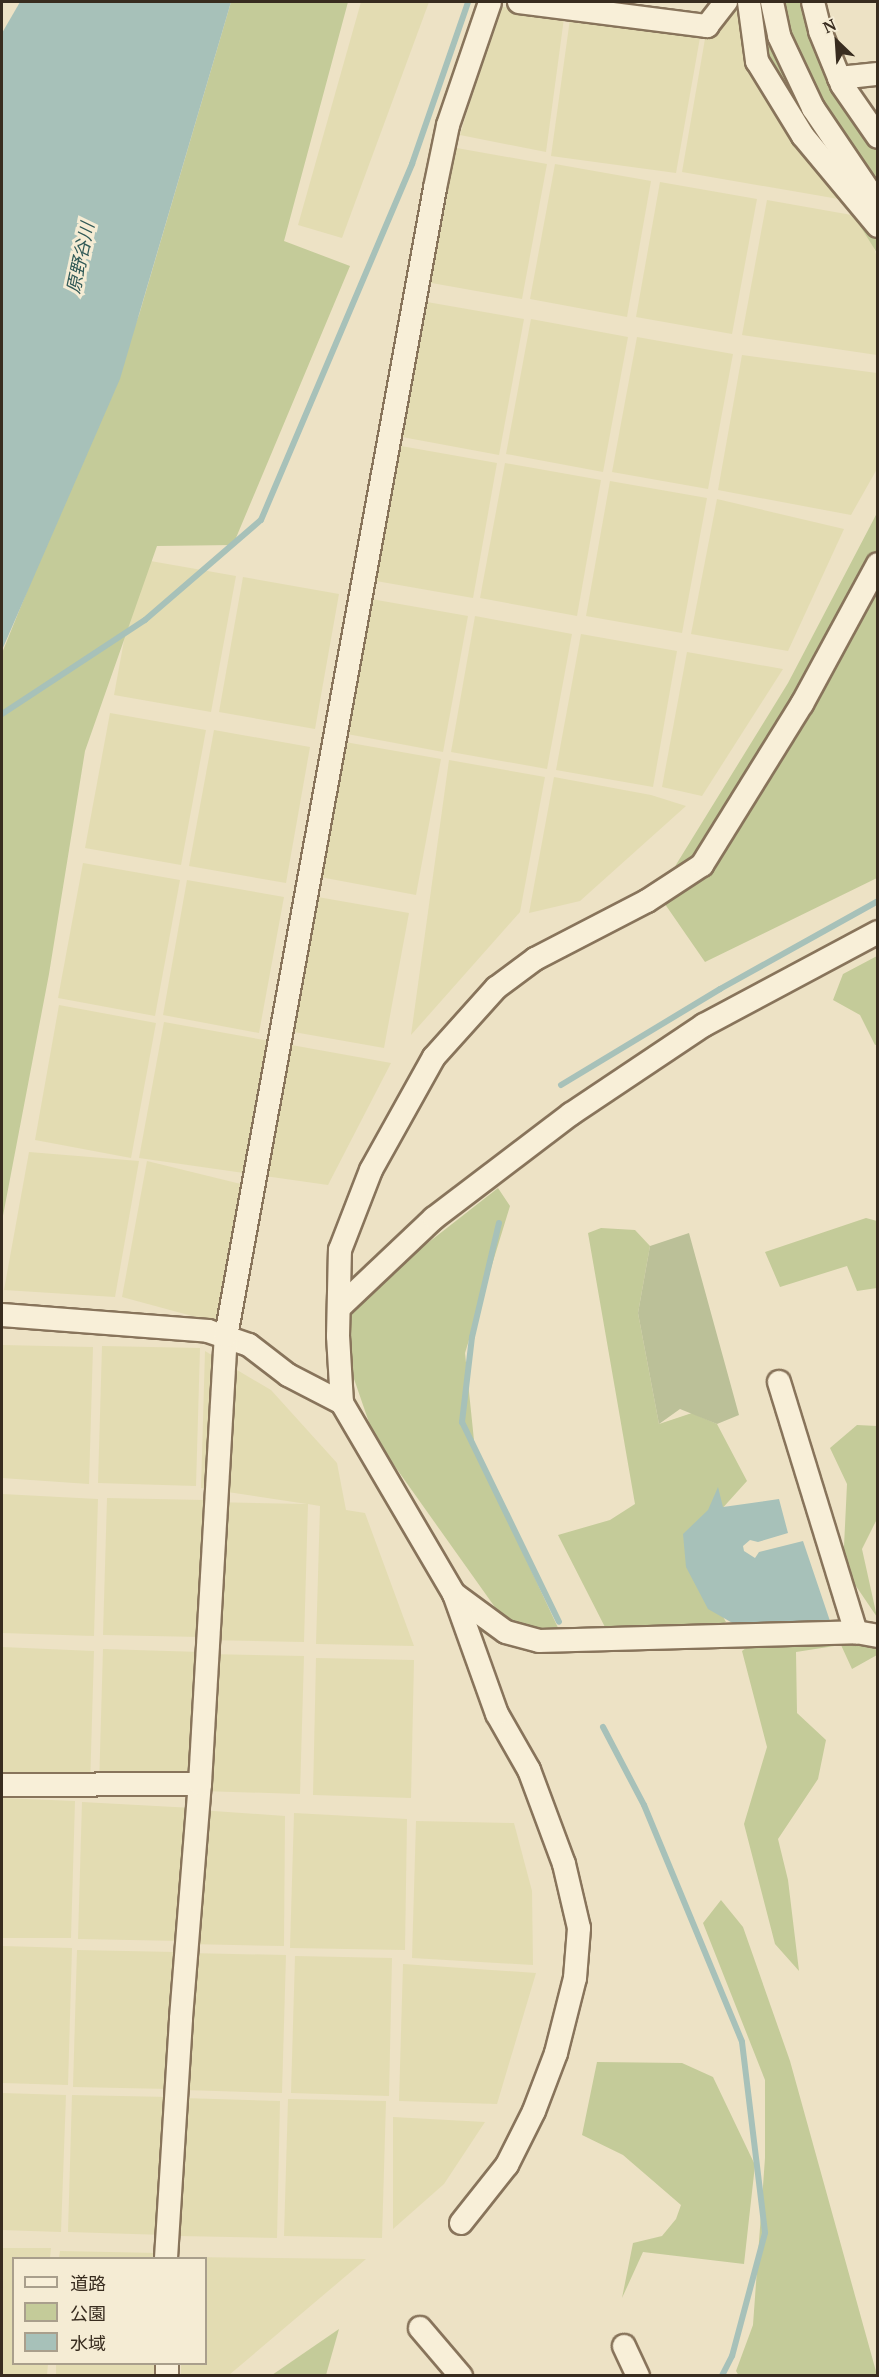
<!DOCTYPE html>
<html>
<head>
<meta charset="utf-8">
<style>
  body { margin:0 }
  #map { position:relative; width:879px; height:2377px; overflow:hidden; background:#ede2c5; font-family:"PT Serif","Noto Sans JP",serif }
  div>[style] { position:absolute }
  .farmland>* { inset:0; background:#e3dcb2 }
  .green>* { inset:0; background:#c4cb99 }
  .cemetery>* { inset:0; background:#bbc098 }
  .water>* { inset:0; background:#a7c1b9 }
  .stream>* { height:6px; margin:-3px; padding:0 3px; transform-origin:3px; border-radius:3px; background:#a7c1b9 }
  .roads { filter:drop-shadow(2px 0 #88745b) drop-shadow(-2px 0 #88745b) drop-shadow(0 2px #88745b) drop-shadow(0 -2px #88745b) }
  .minor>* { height:22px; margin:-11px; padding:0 11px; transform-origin:11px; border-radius:11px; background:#f8efd8 }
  span { translate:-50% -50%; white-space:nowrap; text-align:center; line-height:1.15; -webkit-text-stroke:6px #f5ecd4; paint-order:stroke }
  .water-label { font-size:18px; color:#2f5856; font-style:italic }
  .frame { position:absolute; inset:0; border:3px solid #382c1f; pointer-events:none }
  .legend { position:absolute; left:12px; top:2257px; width:195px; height:108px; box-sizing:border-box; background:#f5ecd4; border:2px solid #a99f8c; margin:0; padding:8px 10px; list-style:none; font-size:18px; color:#382c1f }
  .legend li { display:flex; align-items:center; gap:12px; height:30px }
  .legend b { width:30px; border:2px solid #a99f8c }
  .north { position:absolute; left:807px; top:12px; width:60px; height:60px; -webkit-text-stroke:4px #f5ecd4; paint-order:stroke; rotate:335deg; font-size:16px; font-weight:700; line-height:24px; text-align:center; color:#382c1f }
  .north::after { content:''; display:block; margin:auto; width:21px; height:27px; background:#382c1f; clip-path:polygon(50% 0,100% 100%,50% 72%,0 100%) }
</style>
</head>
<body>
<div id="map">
  <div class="farmland">
    <div style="clip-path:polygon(361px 2px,429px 2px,342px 238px,298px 225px)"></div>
    <div style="clip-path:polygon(734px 2px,744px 2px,856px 202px,682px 172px,706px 33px)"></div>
    <div style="clip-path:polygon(499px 6px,564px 18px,546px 152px,460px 135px)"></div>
    <div style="clip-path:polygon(570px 19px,701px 32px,676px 173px,551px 156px)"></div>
    <div style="clip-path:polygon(451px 147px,547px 164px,522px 299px,426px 282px)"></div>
    <div style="clip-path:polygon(555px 164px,651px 181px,627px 317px,530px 299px)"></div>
    <div style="clip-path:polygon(660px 182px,757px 199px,732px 334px,636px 317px)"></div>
    <div style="clip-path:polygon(767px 200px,863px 217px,877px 257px,877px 355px,742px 335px)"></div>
    <div style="clip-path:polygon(427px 302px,524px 319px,499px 455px,402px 437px)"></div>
    <div style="clip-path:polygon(531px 319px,628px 337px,603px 472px,506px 454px)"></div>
    <div style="clip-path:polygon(637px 337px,733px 354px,708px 489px,612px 472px)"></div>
    <div style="clip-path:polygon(742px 355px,877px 373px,877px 469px,851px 515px,718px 490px)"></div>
    <div style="clip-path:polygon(401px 446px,497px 463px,473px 598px,376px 581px)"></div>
    <div style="clip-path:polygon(505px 463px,601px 480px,577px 616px,480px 598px)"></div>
    <div style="clip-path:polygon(610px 481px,707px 498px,682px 633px,586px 616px)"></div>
    <div style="clip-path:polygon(717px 499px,844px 529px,788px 651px,691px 634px)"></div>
    <div style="clip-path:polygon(139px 559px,236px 576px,211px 712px,114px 695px)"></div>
    <div style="clip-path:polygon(243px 577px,339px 594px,315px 729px,219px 712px)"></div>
    <div style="clip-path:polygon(371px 599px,468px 616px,443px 752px,347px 734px)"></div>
    <div style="clip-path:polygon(475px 616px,572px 634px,547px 769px,451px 752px)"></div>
    <div style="clip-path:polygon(581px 634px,677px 651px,653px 787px,556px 770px)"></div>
    <div style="clip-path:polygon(687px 652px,783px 669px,702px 796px,662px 787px)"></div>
    <div style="clip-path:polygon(110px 713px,206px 730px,181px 865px,85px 848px)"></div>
    <div style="clip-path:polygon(214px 730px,310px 747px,286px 883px,189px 866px)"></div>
    <div style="clip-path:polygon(345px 742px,441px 759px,416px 895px,320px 877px)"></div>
    <div style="clip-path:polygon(449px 760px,545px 777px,520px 912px,411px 1035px)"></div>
    <div style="clip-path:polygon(554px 777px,651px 795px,686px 806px,580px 901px,529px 913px)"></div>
    <div style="clip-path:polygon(83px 863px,180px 880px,155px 1016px,58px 998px)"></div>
    <div style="clip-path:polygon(187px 880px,284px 897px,259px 1033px,163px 1015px)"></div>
    <div style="clip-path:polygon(312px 896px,409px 913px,384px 1048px,288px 1031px)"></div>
    <div style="clip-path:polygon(59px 1005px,156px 1023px,131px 1158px,35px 1140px)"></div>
    <div style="clip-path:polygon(164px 1022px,391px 1063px,328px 1185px,139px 1158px)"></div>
    <div style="clip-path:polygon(29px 1152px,139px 1161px,115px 1297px,4px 1290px)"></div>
    <div style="clip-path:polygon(147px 1161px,245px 1185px,218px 1323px,122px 1297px)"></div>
    <div style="clip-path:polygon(2px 1345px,93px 1347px,89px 1484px,2px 1478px)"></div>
    <div style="clip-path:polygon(102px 1346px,200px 1348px,196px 1486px,98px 1483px)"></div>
    <div style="clip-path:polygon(205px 1351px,271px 1390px,337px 1463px,346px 1510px,365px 1513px,414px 1646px,316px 1644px,320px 1506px,308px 1504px,304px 1642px,206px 1640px,210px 1502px,307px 1504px,201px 1488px)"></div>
    <div style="clip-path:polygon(2px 1494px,98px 1499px,94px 1636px,2px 1633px)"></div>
    <div style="clip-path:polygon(107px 1498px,205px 1500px,201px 1637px,103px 1635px)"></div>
    <div style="clip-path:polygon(2px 1647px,94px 1651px,90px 1788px,2px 1780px)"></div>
    <div style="clip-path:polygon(103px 1649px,201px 1652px,197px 1789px,99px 1787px)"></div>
    <div style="clip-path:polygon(206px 1654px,304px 1656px,300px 1794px,202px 1791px)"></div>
    <div style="clip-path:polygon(316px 1658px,414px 1660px,411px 1798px,313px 1795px)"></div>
    <div style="clip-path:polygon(2px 1798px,75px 1801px,71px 1938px,2px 1938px)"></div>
    <div style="clip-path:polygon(82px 1802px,193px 1808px,181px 1941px,78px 1939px)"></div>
    <div style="clip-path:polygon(199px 1810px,285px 1816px,284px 1946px,188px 1944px)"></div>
    <div style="clip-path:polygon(294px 1813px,407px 1819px,405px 1950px,290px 1948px)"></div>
    <div style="clip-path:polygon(416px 1821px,514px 1823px,532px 1891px,533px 1965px,412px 1958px)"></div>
    <div style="clip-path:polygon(2px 1946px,72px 1948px,68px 2085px,2px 2083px)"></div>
    <div style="clip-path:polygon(77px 1950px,175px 1952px,171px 2089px,73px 2087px)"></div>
    <div style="clip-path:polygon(188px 1953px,286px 1955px,282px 2093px,184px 2090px)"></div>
    <div style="clip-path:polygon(295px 1956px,392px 1958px,389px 2096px,291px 2093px)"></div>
    <div style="clip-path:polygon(403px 1964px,536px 1973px,497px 2104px,399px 2101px)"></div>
    <div style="clip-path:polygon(2px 2093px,66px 2095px,61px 2232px,2px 2230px)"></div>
    <div style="clip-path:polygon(72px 2095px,170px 2097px,166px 2235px,68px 2232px)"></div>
    <div style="clip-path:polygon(182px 2098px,280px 2101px,277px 2238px,179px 2236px)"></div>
    <div style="clip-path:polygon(288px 2099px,386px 2101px,382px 2238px,284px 2236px)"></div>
    <div style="clip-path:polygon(393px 2117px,485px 2122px,444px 2184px,393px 2229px)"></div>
    <div style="clip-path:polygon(2px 2248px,51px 2248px,50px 2258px,14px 2258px,14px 2364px,48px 2364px,47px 2375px,2px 2375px)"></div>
    <div style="clip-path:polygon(60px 2251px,158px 2253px,157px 2258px,59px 2258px)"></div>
    <div style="clip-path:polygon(180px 2257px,366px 2259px,229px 2375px,181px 2376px,181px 2364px,206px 2364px,206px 2258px)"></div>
    <div style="clip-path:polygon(56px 2364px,154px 2364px,154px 2375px,56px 2375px)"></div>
  </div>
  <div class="green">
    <div style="clip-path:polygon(231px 2px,348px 2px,284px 241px,350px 266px,233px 545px,157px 546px,85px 751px,49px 974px,2px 1221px,2px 653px,139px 315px)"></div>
    <div style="clip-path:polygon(748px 2px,817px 2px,877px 137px,877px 253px,757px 61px)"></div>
    <div style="clip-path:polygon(877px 513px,877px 878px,705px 962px,658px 894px,788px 683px)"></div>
    <div style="clip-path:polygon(877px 956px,878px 1044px,875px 1045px,860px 1015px,833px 1000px,843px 974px)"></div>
    <div style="clip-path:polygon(498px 1188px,510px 1206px,465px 1353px,475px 1450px,560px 1632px,509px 1627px,374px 1437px,353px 1376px,347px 1313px,360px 1296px)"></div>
    <div style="clip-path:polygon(866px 1218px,877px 1221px,877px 1288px,857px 1291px,847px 1266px,780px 1287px,765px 1252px)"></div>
    <div style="clip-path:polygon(601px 1228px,635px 1230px,650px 1246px,638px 1313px,659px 1424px,692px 1413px,717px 1424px,747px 1481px,701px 1532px,713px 1599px,726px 1622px,691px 1635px,608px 1633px,558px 1535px,610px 1520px,635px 1504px,588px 1233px)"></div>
    <div style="clip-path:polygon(857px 1425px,877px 1426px,877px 1519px,862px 1549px,877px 1617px,843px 1567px,847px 1484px,830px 1448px)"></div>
    <div style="clip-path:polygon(758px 1639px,850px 1642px,877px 1649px,877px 1655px,852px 1669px,841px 1645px,796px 1652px,797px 1713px,826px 1740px,818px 1779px,778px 1839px,788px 1880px,799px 1971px,775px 1944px,744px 1824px,767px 1747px,742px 1651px)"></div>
    <div style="clip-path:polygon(721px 1900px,743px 1927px,790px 2061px,877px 2375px,739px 2376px,736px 2371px,753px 2325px,765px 2158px,765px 2080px,703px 1923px)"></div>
    <div style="clip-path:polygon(597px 2062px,682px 2063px,713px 2077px,755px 2165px,744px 2264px,643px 2252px,622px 2298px,633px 2243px,662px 2236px,676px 2219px,681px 2205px,623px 2155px,582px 2135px)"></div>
    <div style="clip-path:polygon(339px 2329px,326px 2375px,272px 2375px)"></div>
  </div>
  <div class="cemetery">
    <div style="clip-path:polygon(689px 1233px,739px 1415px,717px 1424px,680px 1409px,659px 1424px,638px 1313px,650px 1246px)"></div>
  </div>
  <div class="water">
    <div style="clip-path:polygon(20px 2px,231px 2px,120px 379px,2px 650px,2px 33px)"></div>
    <div style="clip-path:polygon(718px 1487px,723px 1507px,779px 1499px,788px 1533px,758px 1542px,750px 1540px,743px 1546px,744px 1551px,755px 1558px,759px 1552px,803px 1541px,830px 1621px,736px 1625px,708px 1609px,686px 1567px,683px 1534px,708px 1510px)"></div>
  </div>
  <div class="stream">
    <div style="left:2px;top:714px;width:171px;rotate:-33.3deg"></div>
    <div style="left:145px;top:620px;width:153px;rotate:-40.8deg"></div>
    <div style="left:261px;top:520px;width:387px;rotate:-67deg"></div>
    <div style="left:412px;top:164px;width:171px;rotate:-70.9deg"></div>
    <div style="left:561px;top:1085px;width:186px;rotate:-31.1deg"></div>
    <div style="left:720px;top:989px;width:181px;rotate:-29.1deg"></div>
    <div style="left:499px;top:1223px;width:117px;rotate:103.3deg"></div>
    <div style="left:472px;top:1337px;width:86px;rotate:96.7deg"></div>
    <div style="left:462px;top:1422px;width:222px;rotate:64.1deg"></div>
    <div style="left:603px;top:1727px;width:88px;rotate:62.3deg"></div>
    <div style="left:644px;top:1805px;width:256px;rotate:67.5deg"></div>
    <div style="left:742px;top:2042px;width:192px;rotate:83.1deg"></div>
    <div style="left:765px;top:2233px;width:127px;rotate:105deg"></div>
    <div style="left:732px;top:2356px;width:22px;rotate:117deg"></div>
  </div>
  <div class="roads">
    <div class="minor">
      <div style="left:519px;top:2px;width:190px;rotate:7.3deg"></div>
      <div style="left:707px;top:26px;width:31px;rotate:-52deg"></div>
      <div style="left:749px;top:2px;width:60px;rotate:82.3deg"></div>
      <div style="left:757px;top:61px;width:88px;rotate:58.5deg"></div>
      <div style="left:803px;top:136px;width:117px;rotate:50.2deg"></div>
      <div style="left:772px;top:2px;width:35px;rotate:78deg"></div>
      <div style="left:779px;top:36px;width:80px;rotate:64.7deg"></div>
      <div style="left:813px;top:108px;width:116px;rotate:55.9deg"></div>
      <div style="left:813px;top:2px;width:30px;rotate:76deg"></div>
      <div style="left:820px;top:31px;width:58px;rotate:67.8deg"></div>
      <div style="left:842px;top:85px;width:63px;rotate:55.3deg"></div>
      <div style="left:839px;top:78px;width:39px;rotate:-6deg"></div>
      <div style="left:340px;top:1307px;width:129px;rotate:-43.4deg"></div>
      <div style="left:434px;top:1218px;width:172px;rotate:-37.2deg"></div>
      <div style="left:571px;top:1114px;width:160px;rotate:-33.8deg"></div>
      <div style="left:704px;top:1025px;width:197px;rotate:-28.1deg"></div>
      <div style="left:2px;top:1315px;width:207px;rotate:4.4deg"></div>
      <div style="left:208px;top:1331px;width:43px;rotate:18.9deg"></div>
      <div style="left:249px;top:1345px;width:49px;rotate:37.6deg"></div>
      <div style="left:288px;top:1375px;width:61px;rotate:27.4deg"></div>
      <div style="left:779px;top:1382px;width:262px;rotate:72.9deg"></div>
      <div style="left:454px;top:1594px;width:64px;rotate:36.2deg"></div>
      <div style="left:506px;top:1632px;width:34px;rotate:15deg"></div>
      <div style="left:539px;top:1641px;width:317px;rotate:-1.6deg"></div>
      <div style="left:856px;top:1632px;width:22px;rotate:10deg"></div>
      <div style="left:2px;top:1785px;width:198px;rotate:-0.3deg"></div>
      <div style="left:461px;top:2223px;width:74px;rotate:-51.6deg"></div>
      <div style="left:507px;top:2165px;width:60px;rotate:-63.4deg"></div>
      <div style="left:534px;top:2111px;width:62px;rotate:-69.2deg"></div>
      <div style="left:556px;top:2053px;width:77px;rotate:-75.8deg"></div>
      <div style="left:575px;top:1978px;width:50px;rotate:-85.4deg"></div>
      <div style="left:579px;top:1928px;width:66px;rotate:-103.2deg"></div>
      <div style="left:564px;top:1864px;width:100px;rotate:-110.4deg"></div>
      <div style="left:529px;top:1770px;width:64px;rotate:-119.7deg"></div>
      <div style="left:497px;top:1714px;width:127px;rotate:-109.7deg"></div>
      <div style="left:454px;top:1594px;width:221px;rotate:-120.4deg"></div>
      <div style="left:342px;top:1403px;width:67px;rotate:-93.4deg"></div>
      <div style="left:338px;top:1336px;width:86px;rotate:-88.7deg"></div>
      <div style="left:340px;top:1250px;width:86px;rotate:-68.8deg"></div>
      <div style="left:371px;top:1170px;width:129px;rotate:-60.9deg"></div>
      <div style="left:434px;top:1057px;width:93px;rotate:-48.1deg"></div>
      <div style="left:496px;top:988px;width:49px;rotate:-36.6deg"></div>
      <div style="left:535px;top:959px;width:126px;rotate:-27.4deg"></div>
      <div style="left:647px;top:901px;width:66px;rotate:-33.2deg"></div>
      <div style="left:702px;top:865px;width:190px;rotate:-58.2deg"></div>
      <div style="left:802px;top:704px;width:159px;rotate:-61.5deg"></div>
      <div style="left:166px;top:2258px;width:240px;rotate:-86.4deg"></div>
      <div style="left:181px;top:2018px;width:235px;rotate:-85.4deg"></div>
      <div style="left:200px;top:1784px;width:449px;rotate:-86.7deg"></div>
      <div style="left:226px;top:1336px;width:1167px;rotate:-79.68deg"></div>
      <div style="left:435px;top:188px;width:64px;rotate:-78.3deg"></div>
      <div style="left:448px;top:125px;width:130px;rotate:-71.1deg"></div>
      <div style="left:420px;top:2328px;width:63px;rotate:49.5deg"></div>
      <div style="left:624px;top:2346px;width:33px;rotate:65deg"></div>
      <div style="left:167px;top:2364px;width:12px;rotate:90deg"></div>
    </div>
  </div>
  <div class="water-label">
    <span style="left:80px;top:258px;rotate:-78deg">原野谷川</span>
  </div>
  <div class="frame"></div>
  <ul class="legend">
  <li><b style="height:8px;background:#f8efd8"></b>道路</li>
  <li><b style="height:16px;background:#c4cb99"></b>公園</li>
  <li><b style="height:16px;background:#a7c1b9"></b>水域</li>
  </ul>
  <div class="north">N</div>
</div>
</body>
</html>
